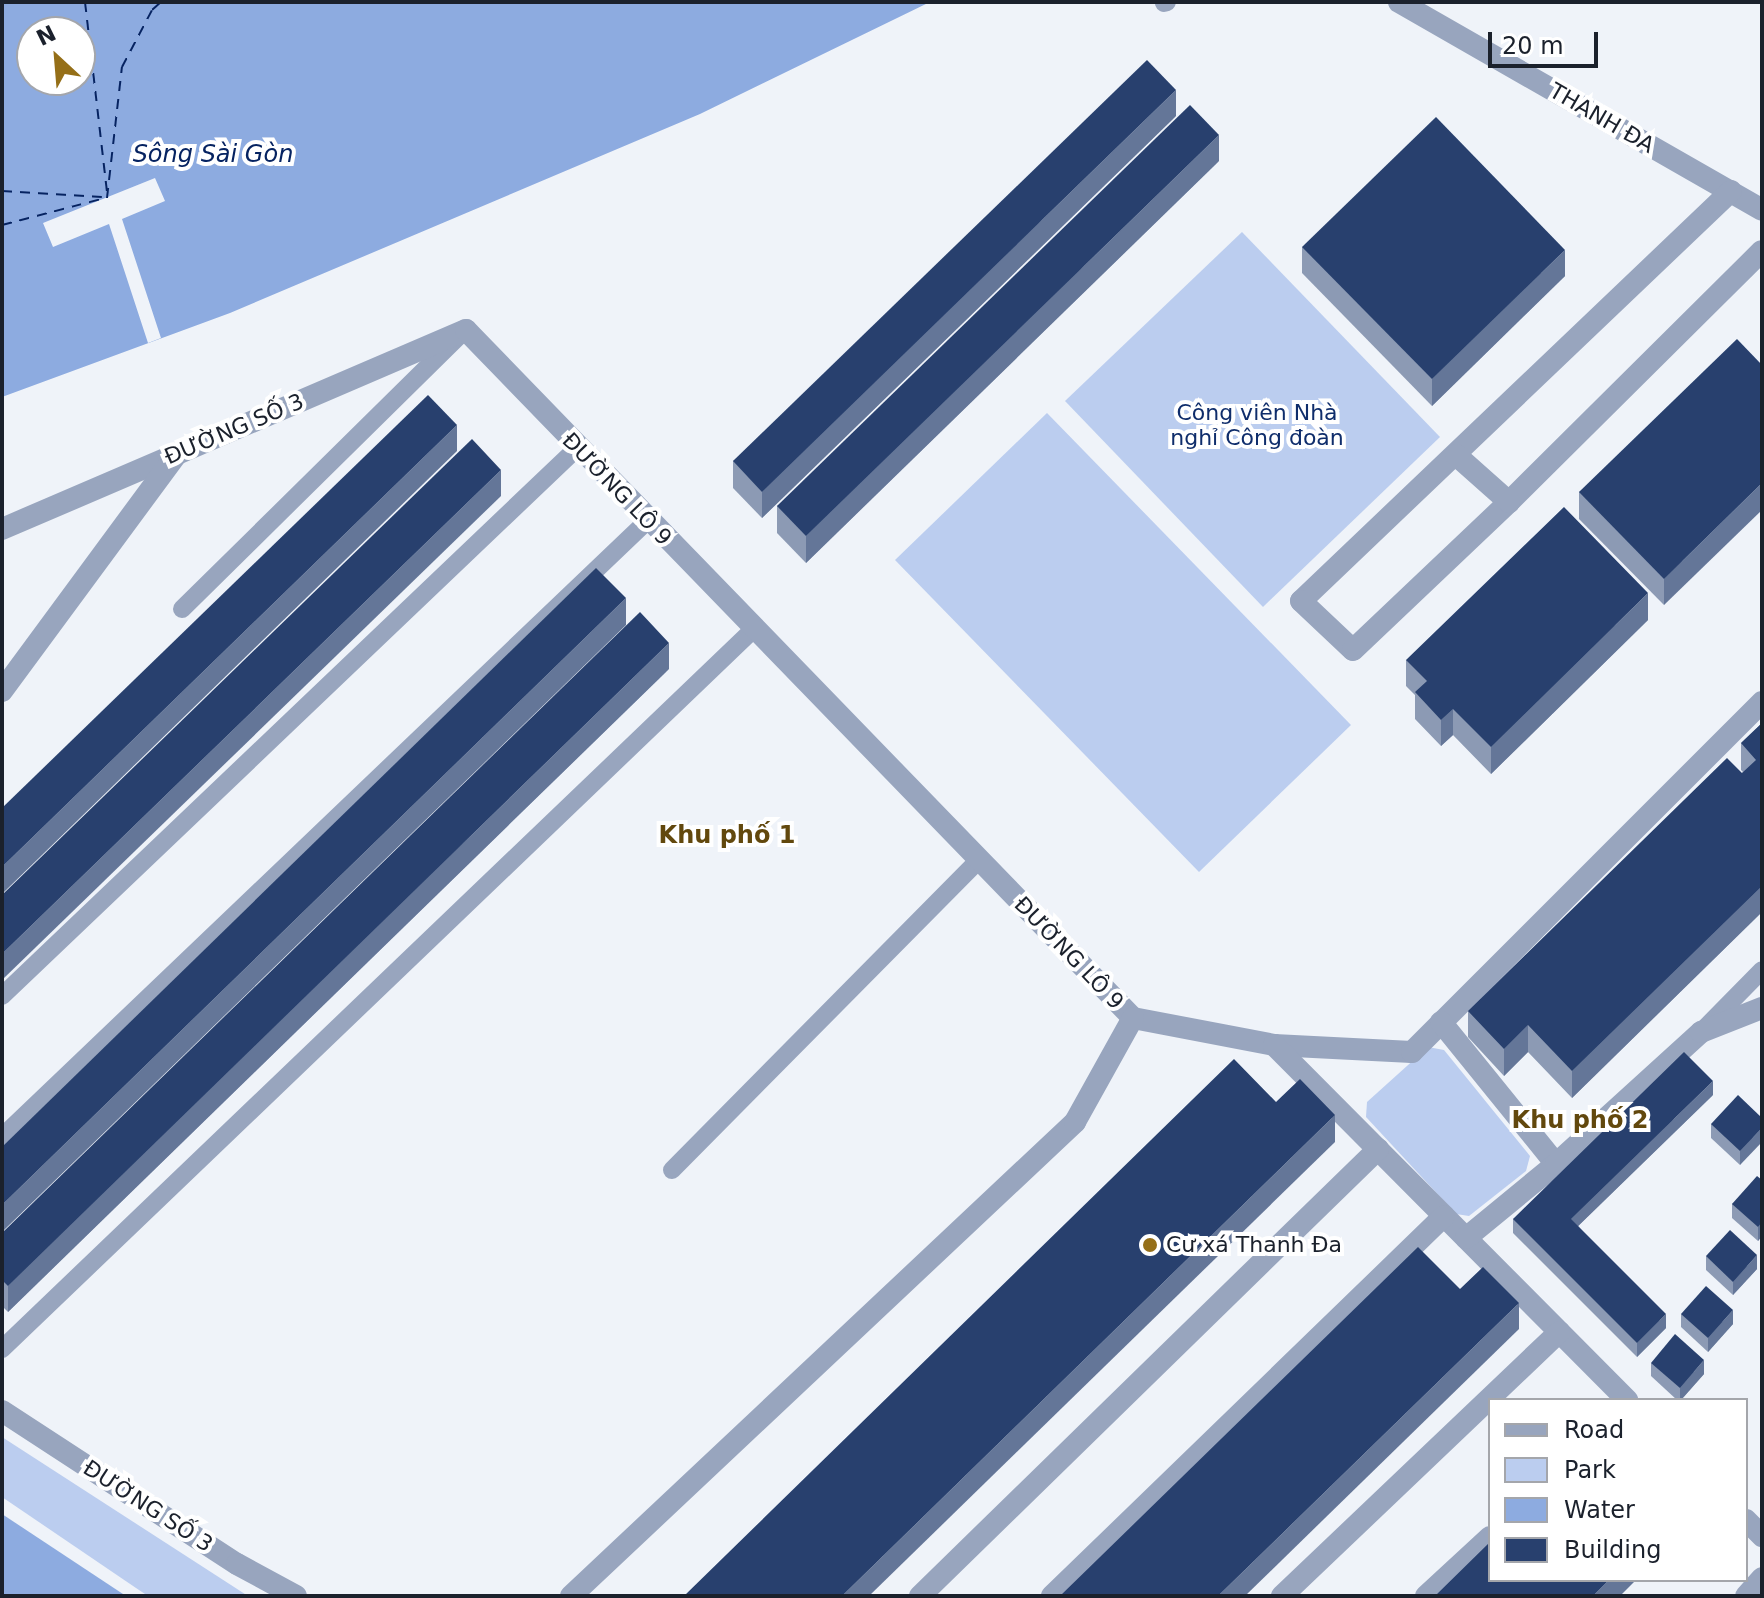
<!DOCTYPE html>
<html>
<head>
<meta charset="utf-8">
<style>
  body { margin:0 }
  #map { position:relative; width:1764px; height:1598px; overflow:hidden; background:#eff3f9; font-family:"DejaVu Sans",sans-serif }
  div>[style] { position:absolute }
  .green>* { inset:0; background:#bbcdef }
  .water>* { inset:0; background:#8dabe0 }
  .pier>* { inset:0; background:#eff3f9 }
  .ferry>* { height:2px; margin-top:-1px; transform-origin:0; background:repeating-linear-gradient(90deg,#062361 0 10px,transparent 0 18px) }
  .service>* { height:18px; margin:-9px; padding:0 9px; transform-origin:9px; border-radius:9px; background:#98a5be }
  .minor>* { height:22px; margin:-11px; padding:0 11px; transform-origin:11px; border-radius:11px; background:#98a5be }
  .wall>* { inset:0; background:#8c9ab4 }
  .shaded-wall>* { inset:0; background:#647698 }
  .building>* { inset:0; background:#28406e }
  .dots>* { width:22px; height:22px; translate:-50% -50%; box-sizing:border-box; border:4px solid #fff; border-radius:50% }
  span { translate:-50% -50%; white-space:nowrap; text-align:center; line-height:1.15; -webkit-text-stroke:8px #fff; paint-order:stroke }
  .street-label { font-size:22px; color:#1b212c }
  .park-label { font-size:22px; color:#0f2d6b }
  .poi-label { font-size:22px; color:#1b212c }
  .left { translate:0 -50%; text-align:left }
  .water-label { font-size:24px; color:#062361; font-style:italic }
  .neighbourhood-label { font-size:24px; color:#62480d; font-weight:700 }
  .frame { position:absolute; inset:0; border:4px solid #1b212c; pointer-events:none }
  .legend { position:absolute; left:1488px; top:1398px; width:260px; height:184px; box-sizing:border-box; background:#fff; border:2px solid #a4a6ab; margin:0; padding:10px 14px; list-style:none; font-size:24px; color:#1b212c }
  .legend li { display:flex; align-items:center; gap:16px; height:40px }
  .legend b { width:40px; border:2px solid #a4a6ab }
  .north { position:absolute; left:16px; top:16px; width:80px; height:80px; box-sizing:border-box; background:#fff; border:2px solid #a4a6ab; border-radius:50%; rotate:334deg; font-size:22px; font-weight:700; line-height:32px; text-align:center; color:#1b212c }
  .north::after { content:''; display:block; margin:auto; width:28px; height:36px; background:#956f18; clip-path:polygon(50% 0,100% 100%,50% 72%,0 100%) }
  .scale { position:absolute; left:1488px; top:32px; width:110px; height:36px; box-sizing:border-box; border:4px solid #1b212c; border-top:0; padding-left:10px; font-size:24px; line-height:28px; white-space:nowrap; color:#1b212c; -webkit-text-stroke:6px #fff; paint-order:stroke }
</style>
</head>
<body>
<div id="map">
  <div class="green">
    <div style="clip-path:polygon(1242px 232px,1440px 437px,1263px 607px,1065px 401px)"></div>
    <div style="clip-path:polygon(1047px 413px,1351px 725px,1199px 872px,895px 560px)"></div>
    <div style="clip-path:polygon(1428px 1047px,1444px 1050px,1530px 1156px,1526px 1171px,1469px 1216px,1456px 1214px,1366px 1117px,1367px 1102px)"></div>
    <div style="clip-path:polygon(2px 1437px,248px 1596px,148px 1596px,136px 1588px,2px 1497px)"></div>
  </div>
  <div class="water">
    <div style="clip-path:polygon(evenodd,2px 2px,930px 2px,700px 114px,230px 313px,2px 397px,2px 2px,32px 32px,80px 32px,80px 80px,32px 80px,32px 32px)"></div>
    <div style="clip-path:polygon(2px 1514px,126px 1596px,2px 1596px)"></div>
  </div>
  <div class="pier">
    <div style="clip-path:polygon(155px 178px,165px 201px,122px 219px,161px 338px,148px 343px,109px 224px,53px 247px,43px 223px)"></div>
  </div>
  <div class="ferry">
    <div style="left:85px;top:2px;width:191px;rotate:83.4deg"></div>
    <div style="left:2px;top:191px;width:100px;rotate:3.4deg"></div>
    <div style="left:107px;top:198px;width:132px;rotate:-83.5deg"></div>
    <div style="left:122px;top:67px;width:64px;rotate:-62.2deg"></div>
    <div style="left:152px;top:10px;width:12px;rotate:-42deg"></div>
    <div style="left:2px;top:225px;width:106px;rotate:-14.7deg"></div>
  </div>
  <div class="service">
    <div style="left:1164px;top:3px;width:3px;rotate:-18deg"></div>
    <div style="left:182px;top:609px;width:392px;rotate:-44.6deg"></div>
    <div style="left:2px;top:996px;width:794px;rotate:-43.62deg"></div>
    <div style="left:1705px;top:1028px;width:81px;rotate:-45.5deg"></div>
    <div style="left:2px;top:1137px;width:893px;rotate:-43.68deg"></div>
    <div style="left:672px;top:1170px;width:436px;rotate:-45.3deg"></div>
    <div style="left:2px;top:1349px;width:1043px;rotate:-43.76deg"></div>
  </div>
  <div class="minor">
    <div style="left:1399px;top:2px;width:418px;rotate:29.8deg"></div>
    <div style="left:1731px;top:191px;width:594px;rotate:136.36deg"></div>
    <div style="left:1301px;top:601px;width:71px;rotate:43.3deg"></div>
    <div style="left:1353px;top:650px;width:215px;rotate:-43.5deg"></div>
    <div style="left:1509px;top:502px;width:356px;rotate:-44.8deg"></div>
    <div style="left:1456px;top:455px;width:71px;rotate:41.6deg"></div>
    <div style="left:2px;top:529px;width:505px;rotate:-23.21deg"></div>
    <div style="left:466px;top:330px;width:958px;rotate:45.89deg"></div>
    <div style="left:1133px;top:1018px;width:144px;rotate:10.8deg"></div>
    <div style="left:1274px;top:1045px;width:138px;rotate:2.9deg"></div>
    <div style="left:1412px;top:1052px;width:495px;rotate:-45deg"></div>
    <div style="left:2px;top:691px;width:293px;rotate:-53.6deg"></div>
    <div style="left:1441px;top:1022px;width:183px;rotate:51deg"></div>
    <div style="left:1274px;top:1045px;width:501px;rotate:45.16deg"></div>
    <div style="left:1466px;top:1238px;width:117px;rotate:-39.4deg"></div>
    <div style="left:1556px;top:1164px;width:196px;rotate:-42.3deg"></div>
    <div style="left:1701px;top:1032px;width:66px;rotate:-21.5deg"></div>
    <div style="left:2px;top:1411px;width:280px;rotate:33.1deg"></div>
    <div style="left:237px;top:1564px;width:67px;rotate:28.5deg"></div>
    <div style="left:1746px;top:1520px;width:23px;rotate:45deg"></div>
    <div style="left:571px;top:1596px;width:692px;rotate:-43.24deg"></div>
    <div style="left:1075px;top:1122px;width:119px;rotate:-60.9deg"></div>
    <div style="left:920px;top:1596px;width:640px;rotate:-44.3deg"></div>
    <div style="left:1052px;top:1596px;width:546px;rotate:-44.11deg"></div>
    <div style="left:1282px;top:1596px;width:383px;rotate:-43.6deg"></div>
    <div style="left:1426px;top:1596px;width:87px;rotate:-42.7deg"></div>
    <div style="left:1746px;top:1596px;width:24px;rotate:-48deg"></div>
  </div>
  <div class="wall">
    <div style="clip-path:polygon(1176px 116px,762px 518px,733px 488px,733px 461px)"></div>
    <div style="clip-path:polygon(1219px 161px,806px 563px,777px 533px,777px 506px)"></div>
    <div style="clip-path:polygon(1302px 247px,1565px 276px,1432px 406px,1302px 273px)"></div>
    <div style="clip-path:polygon(1762px 365px,1664px 605px,1579px 519px,1579px 492px)"></div>
    <div style="clip-path:polygon(1648px 620px,1491px 774px,1453px 735px,1441px 746px,1415px 719px,1415px 695px,1406px 686px,1406px 660px)"></div>
    <div style="clip-path:polygon(669px 669px,8px 1312px,2px 1306px,2px 1233px)"></div>
    <div style="clip-path:polygon(1762px 723px,1762px 912px,1572px 1098px,1528px 1052px,1504px 1076px,1468px 1037px,1468px 1011px,1743px 772px,1741px 770px,1741px 743px)"></div>
    <div style="clip-path:polygon(1713px 1095px,1578px 1226px,1666px 1328px,1637px 1357px,1513px 1233px,1513px 1219px)"></div>
    <div style="clip-path:polygon(1762px 1118px,1740px 1165px,1711px 1138px,1711px 1124px)"></div>
    <div style="clip-path:polygon(1762px 1180px,1762px 1236px,1758px 1241px,1732px 1218px,1732px 1204px)"></div>
    <div style="clip-path:polygon(1706px 1256px,1757px 1269px,1733px 1295px,1706px 1270px)"></div>
    <div style="clip-path:polygon(1681px 1314px,1733px 1324px,1708px 1352px,1681px 1327px)"></div>
    <div style="clip-path:polygon(1651px 1363px,1704px 1374px,1681px 1400px,1677px 1400px,1651px 1376px)"></div>
  </div>
  <div class="shaded-wall">
    <div style="clip-path:polygon(1176px 90px,1176px 116px,762px 518px,762px 492px)"></div>
    <div style="clip-path:polygon(1219px 135px,1219px 161px,806px 563px,806px 536px)"></div>
    <div style="clip-path:polygon(1565px 250px,1565px 276px,1432px 406px,1432px 379px)"></div>
    <div style="clip-path:polygon(457px 425px,457px 451px,2px 894px,2px 867px)"></div>
    <div style="clip-path:polygon(501px 470px,501px 496px,2px 980px,2px 954px)"></div>
    <div style="clip-path:polygon(1762px 483px,1762px 510px,1664px 605px,1664px 579px)"></div>
    <div style="clip-path:polygon(1648px 593px,1648px 620px,1491px 774px,1491px 747px)"></div>
    <div style="clip-path:polygon(626px 598px,626px 625px,2px 1232px,2px 1205px)"></div>
    <div style="clip-path:polygon(669px 643px,669px 669px,8px 1312px,8px 1286px)"></div>
    <div style="clip-path:polygon(1453px 709px,1453px 735px,1441px 746px,1441px 720px)"></div>
    <div style="clip-path:polygon(1762px 886px,1762px 912px,1572px 1098px,1572px 1071px)"></div>
    <div style="clip-path:polygon(1528px 1025px,1528px 1052px,1504px 1076px,1504px 1049px)"></div>
    <div style="clip-path:polygon(1713px 1081px,1713px 1095px,1571px 1233px,1571px 1219px)"></div>
    <div style="clip-path:polygon(1335px 1115px,1335px 1142px,869px 1596px,842px 1596px)"></div>
    <div style="clip-path:polygon(1762px 1128px,1762px 1142px,1740px 1165px,1740px 1151px)"></div>
    <div style="clip-path:polygon(1762px 1222px,1762px 1236px,1758px 1241px,1758px 1227px)"></div>
    <div style="clip-path:polygon(1757px 1255px,1757px 1269px,1733px 1295px,1733px 1282px)"></div>
    <div style="clip-path:polygon(1519px 1303px,1519px 1329px,1245px 1596px,1218px 1596px)"></div>
    <div style="clip-path:polygon(1733px 1310px,1733px 1324px,1708px 1352px,1708px 1338px)"></div>
    <div style="clip-path:polygon(1666px 1314px,1666px 1328px,1637px 1357px,1637px 1343px)"></div>
    <div style="clip-path:polygon(1704px 1360px,1704px 1374px,1681px 1400px,1680px 1400px,1680px 1388px)"></div>
    <div style="clip-path:polygon(1609px 1580px,1636px 1580px,1620px 1596px,1593px 1596px)"></div>
  </div>
  <div class="building">
    <div style="clip-path:polygon(1147px 60px,1176px 90px,762px 492px,733px 461px)"></div>
    <div style="clip-path:polygon(1190px 105px,1219px 135px,806px 536px,777px 506px)"></div>
    <div style="clip-path:polygon(1436px 117px,1565px 250px,1432px 379px,1302px 247px)"></div>
    <div style="clip-path:polygon(1737px 339px,1762px 365px,1762px 483px,1664px 579px,1579px 492px)"></div>
    <div style="clip-path:polygon(428px 395px,457px 425px,2px 867px,2px 808px)"></div>
    <div style="clip-path:polygon(472px 439px,501px 470px,2px 954px,2px 895px)"></div>
    <div style="clip-path:polygon(1564px 507px,1648px 593px,1491px 747px,1453px 709px,1441px 720px,1415px 692px,1427px 681px,1406px 660px)"></div>
    <div style="clip-path:polygon(596px 568px,626px 598px,2px 1205px,2px 1147px)"></div>
    <div style="clip-path:polygon(640px 612px,669px 643px,8px 1286px,2px 1280px,2px 1233px)"></div>
    <div style="clip-path:polygon(1762px 723px,1762px 886px,1572px 1071px,1528px 1025px,1504px 1049px,1468px 1011px,1727px 758px,1742px 773px,1756px 760px,1741px 743px)"></div>
    <div style="clip-path:polygon(1684px 1052px,1713px 1081px,1571px 1219px,1666px 1314px,1637px 1343px,1513px 1219px)"></div>
    <div style="clip-path:polygon(1234px 1059px,1276px 1102px,1300px 1079px,1335px 1115px,842px 1596px,684px 1596px)"></div>
    <div style="clip-path:polygon(1738px 1095px,1762px 1118px,1762px 1128px,1740px 1151px,1711px 1124px)"></div>
    <div style="clip-path:polygon(1757px 1176px,1762px 1180px,1762px 1222px,1758px 1227px,1732px 1204px)"></div>
    <div style="clip-path:polygon(1730px 1230px,1757px 1255px,1733px 1282px,1706px 1256px)"></div>
    <div style="clip-path:polygon(1418px 1247px,1460px 1289px,1483px 1267px,1519px 1303px,1218px 1596px,1060px 1596px)"></div>
    <div style="clip-path:polygon(1706px 1286px,1733px 1310px,1708px 1338px,1681px 1314px)"></div>
    <div style="clip-path:polygon(1675px 1334px,1704px 1360px,1680px 1388px,1651px 1363px)"></div>
    <div style="clip-path:polygon(1490px 1542px,1490px 1580px,1609px 1580px,1593px 1596px,1435px 1596px)"></div>
  </div>
  <div class="dots">
    <div style="left:1150px;top:1245px;background:#956f18"></div>
  </div>
  <div class="street-label">
    <span style="left:1602px;top:118px;rotate:30deg">THANH ĐA</span>
    <span style="left:234px;top:429px;rotate:-23deg">ĐƯỜNG SỐ 3</span>
    <span style="left:617px;top:489px;rotate:46deg">ĐƯỜNG LÔ 9</span>
    <span style="left:1069px;top:953px;rotate:46deg">ĐƯỜNG LÔ 9</span>
    <span style="left:148px;top:1506px;rotate:33deg">ĐƯỜNG SỐ 3</span>
  </div>
  <div class="park-label">
    <span style="left:1257px;top:425px">Công viên Nhà<br>nghỉ Công đoàn</span>
  </div>
  <div class="poi-label">
    <span class="left" style="left:1166px;top:1245px">Cư xá Thanh Đa</span>
  </div>
  <div class="water-label">
    <span style="left:213px;top:155px">Sông Sài Gòn</span>
  </div>
  <div class="neighbourhood-label">
    <span style="left:727px;top:836px">Khu phố 1</span>
    <span style="left:1580px;top:1121px">Khu phố 2</span>
  </div>
  <div class="frame"></div>
  <ul class="legend">
  <li><b style="height:10px;background:#98a5be"></b>Road</li>
  <li><b style="height:22px;background:#bbcdef"></b>Park</li>
  <li><b style="height:22px;background:#8dabe0"></b>Water</li>
  <li><b style="height:22px;background:#28406e"></b>Building</li>
  </ul>
  <div class="north">N</div>
  <div class="scale">20 m</div>
</div>
</body>
</html>
